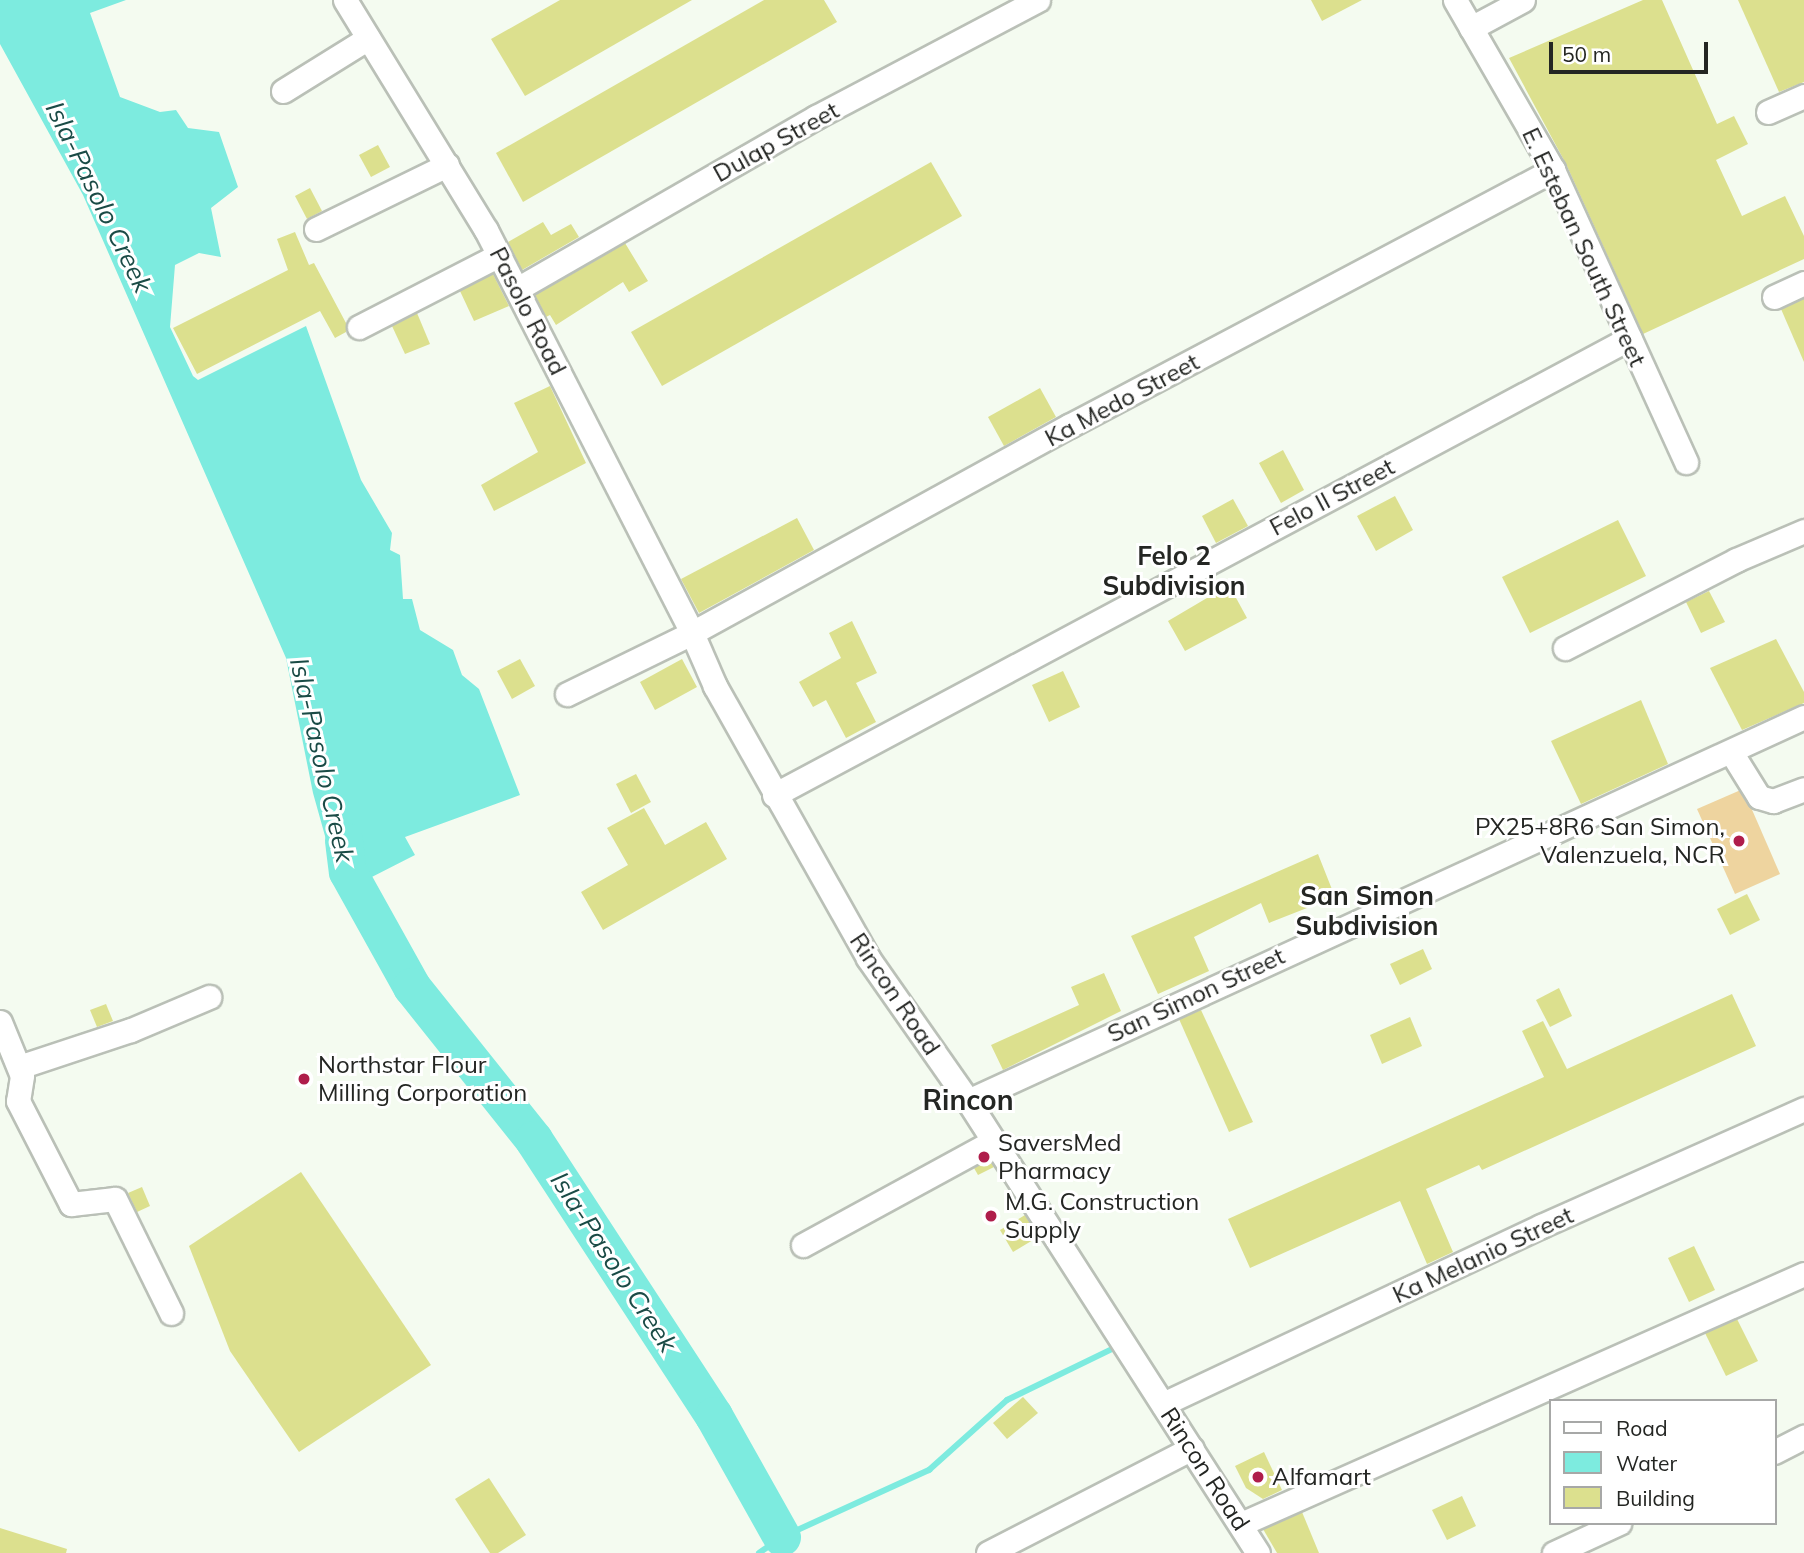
<!DOCTYPE html>
<html>
<head>
<meta charset="utf-8">
<style>
  body { margin:0 }
  #map { position:relative; width:1804px; height:1553px; overflow:hidden; background:#f4fbf0; font-family:Mulish,sans-serif }
  div>[style] { position:absolute }
  .green>* { inset:0; background:#eed49f }
  .water>* { inset:0; background:#7debdf }
  .stream>* { height:6px; margin:-3px; padding:0 3px; transform-origin:3px; border-radius:3px; background:#7debdf }
  .river>* { height:38px; margin:-19px; padding:0 19px; transform-origin:19px; border-radius:19px; background:#7debdf }
  .building>* { inset:0; background:#dce08e }
  .roads { filter:drop-shadow(2px 0 #bac0b7) drop-shadow(-2px 0 #bac0b7) drop-shadow(0 2px #bac0b7) drop-shadow(0 -2px #bac0b7) }
  .minor>* { height:23px; margin:-11.5px; padding:0 11.5px; transform-origin:11.5px; border-radius:11.5px; background:#fff }
  .dots>* { width:19px; height:19px; translate:-50% -50%; box-sizing:border-box; border:4px solid #fff; border-radius:50% }
  span { translate:-50% -50%; white-space:nowrap; text-align:center; line-height:1.15; -webkit-text-stroke:6px #fff; paint-order:stroke }
  .street-label { font-size:24px; color:#242623 }
  .poi-label { font-size:24px; color:#242623 }
  .right { translate:-100% -50%; text-align:right }
  .left { translate:0 -50%; text-align:left }
  .water-label { font-size:26px; color:#1a4b46; font-style:italic }
  .neighbourhood-label { font-size:26px; color:#242623; font-weight:700 }
  .quarter-label { font-size:28px; color:#242623; font-weight:700 }
  .legend { position:absolute; left:1549px; top:1399px; width:228px; height:126px; box-sizing:border-box; background:#fff; border:2px solid #a7a8a7; margin:0; padding:9px 12px; list-style:none; font-size:21px; color:#242623 }
  .legend li { display:flex; align-items:center; gap:14px; height:35px }
  .legend b { width:35px; border:2px solid #a7a8a7 }
  .scale { position:absolute; left:1549px; top:42px; width:159px; height:32px; box-sizing:border-box; border:4px solid #242623; border-top:0; padding-left:9px; font-size:21px; line-height:24px; white-space:nowrap; color:#242623; -webkit-text-stroke:5px #fff; paint-order:stroke }
</style>
</head>
<body>
<div id="map">
  <div class="green">
    <div style="clip-path:polygon(1743px 789px,1780px 874px,1735px 894px,1697px 809px)"></div>
  </div>
  <div class="water">
    <div style="clip-path:polygon(0 0,126px 0,90px 13px,120px 97px,160px 112px,176px 110px,188px 128px,219px 132px,238px 187px,211px 208px,221px 257px,199px 253px,175px 265px,170px 327px,193px 376px,198px 380px,306px 326px,361px 480px,392px 533px,390px 550px,400px 555px,403px 599px,412px 599px,420px 630px,453px 650px,462px 675px,479px 689px,520px 795px,405px 837px,415px 855px,362px 882px,359px 889px,347px 891px,332px 861px,313px 793px,286px 658px,83px 195px,0 44px)"></div>
  </div>
  <div class="stream">
    <div style="left:759px;top:1553px;width:28px;rotate:-35deg"></div>
    <div style="left:782px;top:1537px;width:162px;rotate:-24.5deg"></div>
    <div style="left:929px;top:1470px;width:105px;rotate:-41.9deg"></div>
    <div style="left:1007px;top:1400px;width:117px;rotate:-25.9deg"></div>
  </div>
  <div class="river">
    <div style="left:344px;top:841px;width:31px;rotate:83deg"></div>
    <div style="left:348px;top:872px;width:132px;rotate:60.9deg"></div>
    <div style="left:412px;top:987px;width:196px;rotate:51.4deg"></div>
    <div style="left:534px;top:1140px;width:330px;rotate:56.9deg"></div>
    <div style="left:714px;top:1416px;width:139px;rotate:60.7deg"></div>
  </div>
  <div class="building">
    <div style="clip-path:polygon(560px 0,692px 0,525px 96px,491px 39px)"></div>
    <div style="clip-path:polygon(764px 0,824px 0,837px 22px,523px 202px,496px 153px)"></div>
    <div style="clip-path:polygon(1311px 0,1362px 0,1322px 21px)"></div>
    <div style="clip-path:polygon(1643px 0,1662px 0,1717px 124px,1734px 116px,1748px 144px,1716px 160px,1742px 216px,1785px 196px,1804px 236px,1804px 259px,1643px 334px,1566px 164px,1509px 58px)"></div>
    <div style="clip-path:polygon(1738px 0,1804px 0,1804px 82px,1779px 92px)"></div>
    <div style="clip-path:polygon(378px 145px,390px 167px,371px 177px,359px 155px)"></div>
    <div style="clip-path:polygon(931px 162px,962px 216px,662px 386px,631px 332px)"></div>
    <div style="clip-path:polygon(310px 188px,322px 211px,307px 219px,295px 196px)"></div>
    <div style="clip-path:polygon(543px 222px,551px 235px,571px 224px,579px 237px,522px 270px,508px 242px)"></div>
    <div style="clip-path:polygon(295px 232px,309px 265px,314px 263px,346px 323px,346px 332px,335px 338px,320px 311px,197px 374px,173px 328px,288px 270px,277px 239px)"></div>
    <div style="clip-path:polygon(625px 243px,648px 281px,629px 292px,623px 282px,556px 325px,550px 315px,546px 317px,535px 295px)"></div>
    <div style="clip-path:polygon(493px 274px,509px 306px,474px 321px,460px 291px)"></div>
    <div style="clip-path:polygon(1804px 298px,1804px 362px,1781px 309px)"></div>
    <div style="clip-path:polygon(417px 313px,430px 344px,405px 354px,392px 326px)"></div>
    <div style="clip-path:polygon(550px 386px,586px 463px,494px 511px,481px 485px,538px 452px,514px 403px)"></div>
    <div style="clip-path:polygon(1040px 388px,1056px 417px,1004px 446px,988px 417px)"></div>
    <div style="clip-path:polygon(1283px 450px,1304px 490px,1281px 503px,1259px 463px)"></div>
    <div style="clip-path:polygon(1395px 496px,1413px 530px,1376px 551px,1357px 516px)"></div>
    <div style="clip-path:polygon(1233px 499px,1248px 526px,1216px 543px,1202px 516px)"></div>
    <div style="clip-path:polygon(797px 518px,814px 550px,699px 613px,681px 579px)"></div>
    <div style="clip-path:polygon(1618px 520px,1646px 576px,1530px 633px,1502px 577px)"></div>
    <div style="clip-path:polygon(1229px 585px,1247px 618px,1185px 651px,1168px 621px)"></div>
    <div style="clip-path:polygon(1709px 591px,1725px 622px,1701px 633px,1686px 602px)"></div>
    <div style="clip-path:polygon(852px 621px,877px 673px,856px 683px,876px 722px,846px 738px,826px 700px,813px 707px,799px 682px,841px 658px,829px 633px)"></div>
    <div style="clip-path:polygon(1776px 639px,1804px 692px,1804px 703px,1742px 730px,1710px 668px)"></div>
    <div style="clip-path:polygon(520px 659px,535px 686px,512px 699px,497px 671px)"></div>
    <div style="clip-path:polygon(682px 659px,697px 687px,655px 710px,640px 682px)"></div>
    <div style="clip-path:polygon(1063px 671px,1080px 707px,1049px 722px,1032px 685px)"></div>
    <div style="clip-path:polygon(1641px 700px,1668px 764px,1581px 804px,1551px 741px)"></div>
    <div style="clip-path:polygon(636px 774px,651px 802px,631px 813px,616px 784px)"></div>
    <div style="clip-path:polygon(644px 808px,665px 845px,706px 822px,727px 859px,603px 930px,581px 892px,628px 865px,607px 828px)"></div>
    <div style="clip-path:polygon(1318px 854px,1335px 897px,1269px 923px,1261px 903px,1194px 937px,1209px 971px,1158px 994px,1131px 936px)"></div>
    <div style="clip-path:polygon(1747px 894px,1760px 920px,1730px 935px,1717px 909px)"></div>
    <div style="clip-path:polygon(1423px 949px,1432px 969px,1400px 985px,1390px 964px)"></div>
    <div style="clip-path:polygon(1104px 973px,1121px 1011px,1003px 1070px,991px 1045px,1079px 1005px,1071px 987px)"></div>
    <div style="clip-path:polygon(1559px 988px,1572px 1016px,1550px 1027px,1536px 1000px)"></div>
    <div style="clip-path:polygon(1732px 994px,1756px 1046px,1482px 1170px,1479px 1165px,1426px 1189px,1453px 1252px,1427px 1264px,1400px 1201px,1250px 1268px,1228px 1219px,1544px 1077px,1522px 1031px,1543px 1021px,1567px 1069px)"></div>
    <div style="clip-path:polygon(106px 1004px,113px 1021px,97px 1027px,90px 1010px)"></div>
    <div style="clip-path:polygon(1201px 1010px,1253px 1122px,1229px 1132px,1179px 1019px)"></div>
    <div style="clip-path:polygon(1410px 1017px,1422px 1046px,1382px 1064px,1370px 1035px)"></div>
    <div style="clip-path:polygon(989px 1160px,994px 1167px,978px 1175px,974px 1168px)"></div>
    <div style="clip-path:polygon(301px 1172px,431px 1365px,299px 1452px,230px 1351px,189px 1246px)"></div>
    <div style="clip-path:polygon(142px 1187px,150px 1206px,137px 1212px,128px 1193px)"></div>
    <div style="clip-path:polygon(1025px 1215px,1038px 1237px,1013px 1252px,1000px 1230px)"></div>
    <div style="clip-path:polygon(1694px 1246px,1715px 1290px,1689px 1302px,1668px 1258px)"></div>
    <div style="clip-path:polygon(1737px 1319px,1758px 1361px,1726px 1376px,1705px 1333px)"></div>
    <div style="clip-path:polygon(1023px 1397px,1038px 1413px,1007px 1439px,993px 1423px)"></div>
    <div style="clip-path:polygon(1264px 1452px,1282px 1490px,1263px 1499px,1246px 1488px,1235px 1466px)"></div>
    <div style="clip-path:polygon(489px 1478px,526px 1535px,498px 1553px,490px 1553px,455px 1499px)"></div>
    <div style="clip-path:polygon(1462px 1496px,1476px 1526px,1447px 1540px,1432px 1510px)"></div>
    <div style="clip-path:polygon(1302px 1512px,1319px 1553px,1277px 1553px,1263px 1529px)"></div>
    <div style="clip-path:polygon(0 1528px,67px 1549px,66px 1553px,0 1553px)"></div>
  </div>
  <div class="roads">
    <div class="minor">
      <div style="left:345px;top:0;width:270px;rotate:58.5deg"></div>
      <div style="left:486px;top:230px;width:453px;rotate:62.9deg"></div>
      <div style="left:692px;top:633px;width:58px;rotate:66.5deg"></div>
      <div style="left:715px;top:686px;width:312px;rotate:60.6deg"></div>
      <div style="left:868px;top:958px;width:174px;rotate:55deg"></div>
      <div style="left:968px;top:1101px;width:537px;rotate:57.32deg"></div>
      <div style="left:1455px;top:0;width:196px;rotate:60deg"></div>
      <div style="left:1553px;top:170px;width:321px;rotate:65.5deg"></div>
      <div style="left:1471px;top:28px;width:59px;rotate:-28.3deg"></div>
      <div style="left:283px;top:91px;width:100px;rotate:-31.9deg"></div>
      <div style="left:1768px;top:112px;width:39px;rotate:-24deg"></div>
      <div style="left:316px;top:229px;width:146px;rotate:-26deg"></div>
      <div style="left:517px;top:289px;width:345px;rotate:-29.9deg"></div>
      <div style="left:816px;top:117px;width:251px;rotate:-27.8deg"></div>
      <div style="left:1774px;top:297px;width:33px;rotate:-25deg"></div>
      <div style="left:359px;top:327px;width:157px;rotate:-27.2deg"></div>
      <div style="left:1565px;top:648px;width:192px;rotate:-27.2deg"></div>
      <div style="left:1736px;top:560px;width:74px;rotate:-23.1deg"></div>
      <div style="left:567px;top:694px;width:139px;rotate:-26deg"></div>
      <div style="left:692px;top:633px;width:430px;rotate:-28.8deg"></div>
      <div style="left:1069px;top:426px;width:548px;rotate:-27.88deg"></div>
      <div style="left:1731px;top:752px;width:53px;rotate:58.1deg"></div>
      <div style="left:1759px;top:797px;width:15px;rotate:16deg"></div>
      <div style="left:1773px;top:801px;width:33px;rotate:-21deg"></div>
      <div style="left:774px;top:795px;width:970px;rotate:-28.1deg"></div>
      <div style="left:0;top:1022px;width:58px;rotate:67.8deg"></div>
      <div style="left:22px;top:1076px;width:25px;rotate:99deg"></div>
      <div style="left:18px;top:1101px;width:116px;rotate:62.8deg"></div>
      <div style="left:71px;top:1204px;width:44px;rotate:-6.5deg"></div>
      <div style="left:115px;top:1199px;width:127px;rotate:63.8deg"></div>
      <div style="left:19px;top:1067px;width:118px;rotate:-18.3deg"></div>
      <div style="left:131px;top:1030px;width:85px;rotate:-22.9deg"></div>
      <div style="left:968px;top:1101px;width:920px;rotate:-24.67deg"></div>
      <div style="left:803px;top:1245px;width:217px;rotate:-28.6deg"></div>
      <div style="left:1163px;top:1404px;width:418px;rotate:-25.2deg"></div>
      <div style="left:1541px;top:1226px;width:288px;rotate:-24deg"></div>
      <div style="left:1774px;top:1452px;width:34px;rotate:-27deg"></div>
      <div style="left:1241px;top:1524px;width:616px;rotate:-23.94deg"></div>
      <div style="left:988px;top:1553px;width:229px;rotate:-27.2deg"></div>
      <div style="left:1554px;top:1553px;width:72px;rotate:-24.8deg"></div>
    </div>
  </div>
  <div class="dots">
    <div style="left:1739px;top:841px;background:#af1d4b"></div>
    <div style="left:304px;top:1079px;background:#af1d4b"></div>
    <div style="left:984px;top:1157px;background:#af1d4b"></div>
    <div style="left:991px;top:1216px;background:#af1d4b"></div>
    <div style="left:1258px;top:1477px;background:#af1d4b"></div>
  </div>
  <div class="street-label">
    <span style="left:776px;top:142px;rotate:-29deg">Dulap Street</span>
    <span style="left:1584px;top:247px;rotate:65deg">E. Esteban South Street</span>
    <span style="left:528px;top:311px;rotate:63deg">Pasolo Road</span>
    <span style="left:1122px;top:400px;rotate:-28deg">Ka Medo Street</span>
    <span style="left:1332px;top:497px;rotate:-28deg">Felo II Street</span>
    <span style="left:895px;top:994px;rotate:56deg">Rincon Road</span>
    <span style="left:1196px;top:995px;rotate:-25deg">San Simon Street</span>
    <span style="left:1483px;top:1255px;rotate:-25deg">Ka Melanio Street</span>
    <span style="left:1205px;top:1469px;rotate:57deg">Rincon Road</span>
  </div>
  <div class="poi-label">
    <span class="right" style="left:1725px;top:841px">PX25+8R6 San Simon,<br>Valenzuela, NCR</span>
    <span class="left" style="left:318px;top:1079px">Northstar Flour<br>Milling Corporation</span>
    <span class="left" style="left:998px;top:1157px">SaversMed<br>Pharmacy</span>
    <span class="left" style="left:1005px;top:1216px">M.G. Construction<br>Supply</span>
    <span class="left" style="left:1272px;top:1477px">Alfamart</span>
  </div>
  <div class="water-label">
    <span style="left:99px;top:197px;rotate:64deg">Isla-Pasolo Creek</span>
    <span style="left:322px;top:760px;rotate:77deg">Isla-Pasolo Creek</span>
    <span style="left:614px;top:1262px;rotate:57deg">Isla-Pasolo Creek</span>
  </div>
  <div class="neighbourhood-label">
    <span style="left:1174px;top:571px">Felo 2<br>Subdivision</span>
    <span style="left:1367px;top:911px">San Simon<br>Subdivision</span>
  </div>
  <div class="quarter-label">
    <span style="left:968px;top:1100px">Rincon</span>
  </div>
  <ul class="legend">
  <li><b style="height:9px;background:#fff"></b>Road</li>
  <li><b style="height:19px;background:#7debdf"></b>Water</li>
  <li><b style="height:19px;background:#dce08e"></b>Building</li>
  </ul>
  <div class="scale">50 m</div>
</div>
</body>
</html>
